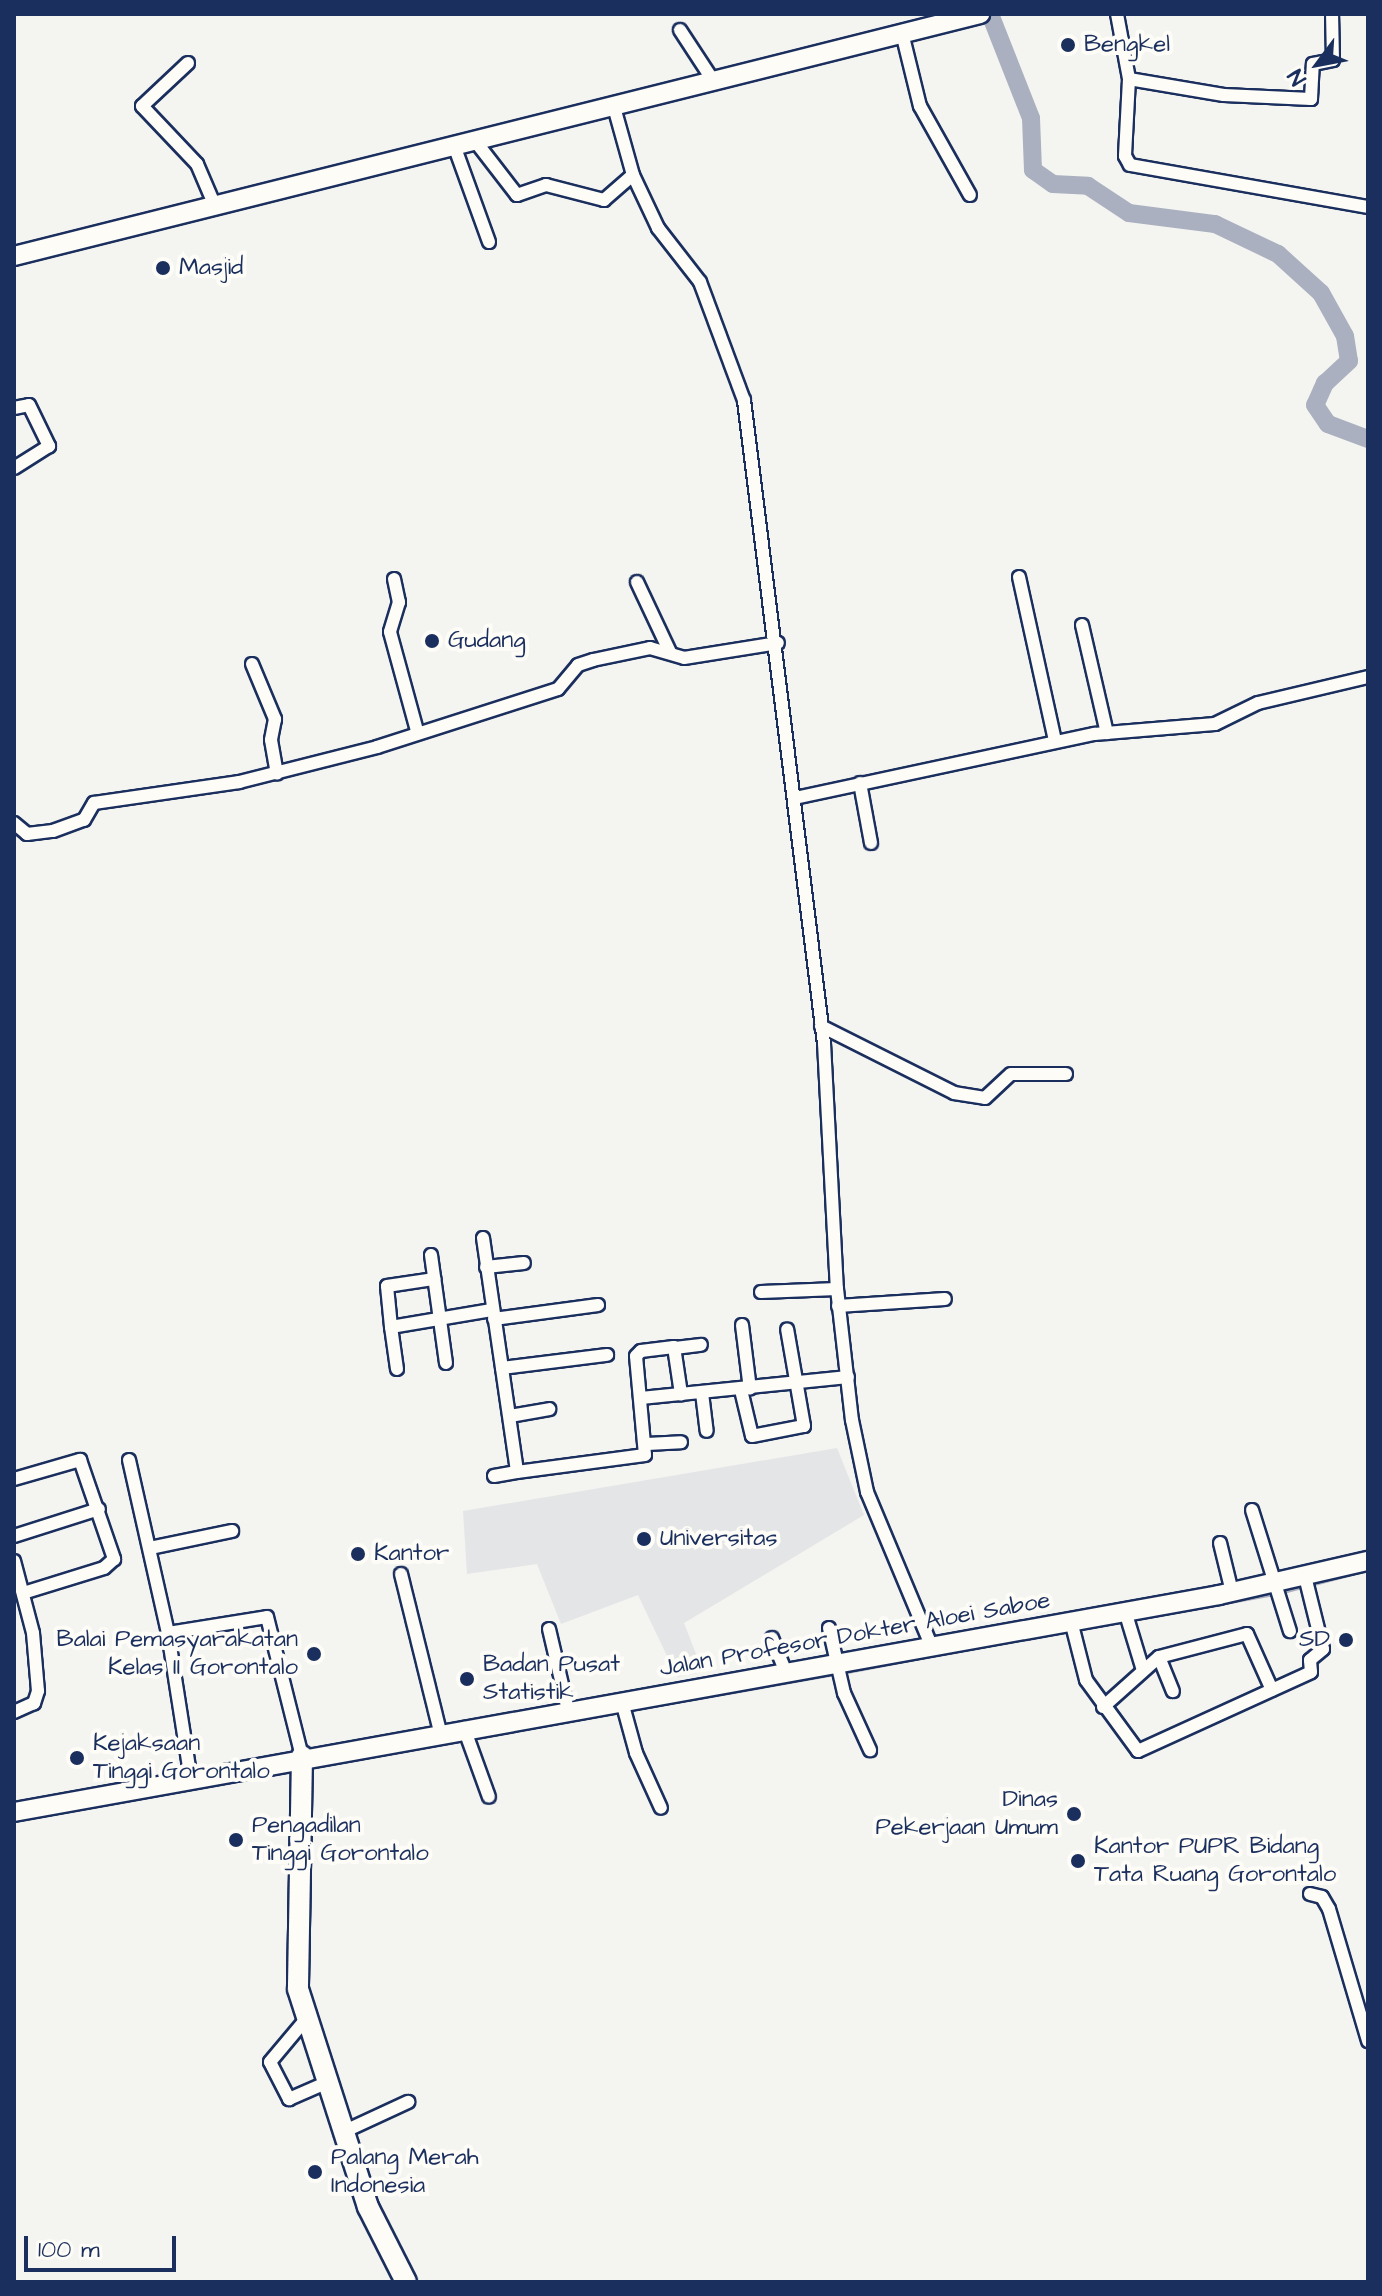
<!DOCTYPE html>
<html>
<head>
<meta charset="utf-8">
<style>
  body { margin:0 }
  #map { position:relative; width:1382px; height:2296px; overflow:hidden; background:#f4f4f1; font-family:"Architects Daughter",sans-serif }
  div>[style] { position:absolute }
  .built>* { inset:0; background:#e4e5e6 }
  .stream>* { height:3px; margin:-1.5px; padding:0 1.5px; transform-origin:1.5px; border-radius:1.5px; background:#aab0bf }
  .river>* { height:18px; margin:-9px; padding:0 9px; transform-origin:9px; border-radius:9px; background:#aab0bf }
  .roads { filter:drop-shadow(2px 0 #1b2f5e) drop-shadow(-2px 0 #1b2f5e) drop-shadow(0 2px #1b2f5e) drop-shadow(0 -2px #1b2f5e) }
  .street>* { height:12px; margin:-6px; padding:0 6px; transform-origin:6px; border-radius:6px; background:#fdfcf7 }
  .secondary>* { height:18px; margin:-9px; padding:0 9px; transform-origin:9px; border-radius:9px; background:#fdfcf7 }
  .primary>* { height:20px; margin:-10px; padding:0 10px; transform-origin:10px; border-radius:10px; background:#fdfcf7 }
  .dots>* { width:22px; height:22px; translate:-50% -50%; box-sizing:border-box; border:4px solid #fdfcf7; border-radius:50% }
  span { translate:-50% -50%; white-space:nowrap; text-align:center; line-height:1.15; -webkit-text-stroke:8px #fdfcf7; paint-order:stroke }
  .poi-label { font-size:24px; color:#1b2f5e }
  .left { translate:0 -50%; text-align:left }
  .right { translate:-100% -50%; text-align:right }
  .street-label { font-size:24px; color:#1b2f5e }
  .frame { position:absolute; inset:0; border:16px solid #1b2f5e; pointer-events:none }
  .north { position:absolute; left:1278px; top:24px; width:80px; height:80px; -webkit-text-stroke:6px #fdfcf7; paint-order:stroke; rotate:238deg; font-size:22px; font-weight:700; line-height:32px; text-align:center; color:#1b2f5e }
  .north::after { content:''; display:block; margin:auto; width:28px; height:36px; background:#1b2f5e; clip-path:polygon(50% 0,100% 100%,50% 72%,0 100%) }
  .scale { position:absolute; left:24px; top:2236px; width:152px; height:36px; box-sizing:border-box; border:4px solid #1b2f5e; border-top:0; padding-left:10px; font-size:24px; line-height:28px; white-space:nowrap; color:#1b2f5e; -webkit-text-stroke:6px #fdfcf7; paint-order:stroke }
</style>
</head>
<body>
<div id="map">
  <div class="built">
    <div style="clip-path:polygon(837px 1448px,864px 1515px,684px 1623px,703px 1672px,677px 1677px,638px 1595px,561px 1624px,537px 1564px,467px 1574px,463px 1511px)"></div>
  </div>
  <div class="stream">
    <div style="left:1310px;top:1585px;width:52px;rotate:-14.6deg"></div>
    <div style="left:1283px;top:1592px;width:20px;rotate:-15deg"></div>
    <div style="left:1208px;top:1606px;width:68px;rotate:-10.2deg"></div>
    <div style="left:842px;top:1673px;width:85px;rotate:-10.9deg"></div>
    <div style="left:688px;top:1700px;width:149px;rotate:-10deg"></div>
  </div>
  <div class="river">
    <div style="left:990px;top:14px;width:112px;rotate:68.5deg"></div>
    <div style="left:1031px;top:118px;width:52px;rotate:87.8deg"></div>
    <div style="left:1033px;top:170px;width:24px;rotate:35deg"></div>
    <div style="left:1053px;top:184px;width:35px;rotate:3deg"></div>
    <div style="left:1088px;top:186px;width:49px;rotate:33.4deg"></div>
    <div style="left:1129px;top:213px;width:87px;rotate:7.3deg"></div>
    <div style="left:1215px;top:224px;width:70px;rotate:25.5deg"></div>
    <div style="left:1278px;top:254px;width:58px;rotate:42.2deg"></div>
    <div style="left:1321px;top:293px;width:49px;rotate:60.8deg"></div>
    <div style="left:1345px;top:336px;width:25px;rotate:81deg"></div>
    <div style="left:1349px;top:361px;width:33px;rotate:137deg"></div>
    <div style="left:1325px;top:383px;width:24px;rotate:114deg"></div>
    <div style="left:1315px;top:405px;width:23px;rotate:56deg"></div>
    <div style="left:1328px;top:424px;width:43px;rotate:20.6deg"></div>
  </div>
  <div class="roads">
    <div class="street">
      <div style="left:1117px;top:14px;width:66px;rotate:79.5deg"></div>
      <div style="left:1129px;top:79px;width:77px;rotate:93deg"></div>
      <div style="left:1125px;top:156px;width:10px;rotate:61deg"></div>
      <div style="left:1130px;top:165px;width:242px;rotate:10deg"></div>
      <div style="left:680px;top:30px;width:62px;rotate:56.8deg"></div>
      <div style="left:903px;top:37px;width:71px;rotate:76.2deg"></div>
      <div style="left:920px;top:106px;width:102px;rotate:60.7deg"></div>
      <div style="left:188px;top:63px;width:63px;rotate:136.9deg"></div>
      <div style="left:142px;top:106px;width:80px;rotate:46.5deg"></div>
      <div style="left:197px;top:164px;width:46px;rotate:66.8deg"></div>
      <div style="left:1129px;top:79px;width:96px;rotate:9.6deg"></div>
      <div style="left:1224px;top:95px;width:87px;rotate:2.6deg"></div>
      <div style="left:1311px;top:99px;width:35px;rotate:-87deg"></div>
      <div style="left:1313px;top:64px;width:20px;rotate:-11deg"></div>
      <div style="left:1333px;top:60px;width:46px;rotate:-91.2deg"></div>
      <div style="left:614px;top:107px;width:71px;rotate:74.4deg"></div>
      <div style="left:633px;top:175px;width:59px;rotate:64.7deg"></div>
      <div style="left:658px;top:228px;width:68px;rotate:52.1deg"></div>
      <div style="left:700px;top:282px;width:126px;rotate:69.6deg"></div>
      <div style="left:744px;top:400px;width:648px;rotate:82.91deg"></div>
      <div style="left:824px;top:1043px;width:246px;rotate:87deg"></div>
      <div style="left:837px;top:1289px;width:132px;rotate:83.5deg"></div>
      <div style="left:852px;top:1420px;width:74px;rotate:78.2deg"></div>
      <div style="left:867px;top:1492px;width:166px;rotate:67.3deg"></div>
      <div style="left:476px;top:142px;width:67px;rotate:52.3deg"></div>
      <div style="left:517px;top:195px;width:31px;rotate:-19deg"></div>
      <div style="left:546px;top:185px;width:60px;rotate:14.5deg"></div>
      <div style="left:604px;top:200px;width:38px;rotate:-41deg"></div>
      <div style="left:455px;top:148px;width:100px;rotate:70.1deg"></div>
      <div style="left:14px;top:408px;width:15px;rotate:-11deg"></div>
      <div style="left:29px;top:405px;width:46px;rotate:64deg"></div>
      <div style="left:49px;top:446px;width:41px;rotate:147.8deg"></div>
      <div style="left:1019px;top:577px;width:168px;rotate:77.6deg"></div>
      <div style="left:394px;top:579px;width:24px;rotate:78deg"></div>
      <div style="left:399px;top:602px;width:31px;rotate:107deg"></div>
      <div style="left:390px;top:632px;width:103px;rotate:74.7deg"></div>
      <div style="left:637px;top:582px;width:77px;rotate:64.8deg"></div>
      <div style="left:1082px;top:625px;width:111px;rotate:77deg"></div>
      <div style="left:252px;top:664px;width:60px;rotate:67.3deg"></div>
      <div style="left:275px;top:719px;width:21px;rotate:101deg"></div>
      <div style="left:271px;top:740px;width:34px;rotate:80deg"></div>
      <div style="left:860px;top:783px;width:61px;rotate:79.6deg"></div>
      <div style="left:795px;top:798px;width:306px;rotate:-12.1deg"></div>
      <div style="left:1094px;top:734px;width:121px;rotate:-4.7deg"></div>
      <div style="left:1215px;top:724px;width:48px;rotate:-26deg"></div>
      <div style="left:1258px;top:703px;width:113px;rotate:-13.3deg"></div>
      <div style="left:14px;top:823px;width:17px;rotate:40deg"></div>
      <div style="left:27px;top:834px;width:26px;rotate:-7deg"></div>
      <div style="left:53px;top:831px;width:33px;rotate:-20deg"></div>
      <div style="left:84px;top:820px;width:20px;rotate:-60deg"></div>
      <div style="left:94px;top:803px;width:147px;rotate:-8.2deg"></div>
      <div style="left:239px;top:782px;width:142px;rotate:-14.2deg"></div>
      <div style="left:377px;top:747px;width:190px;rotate:-17.8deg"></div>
      <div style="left:558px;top:689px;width:31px;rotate:-50deg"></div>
      <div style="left:578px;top:665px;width:16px;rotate:-18deg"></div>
      <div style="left:593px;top:660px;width:58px;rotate:-11.9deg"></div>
      <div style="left:650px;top:648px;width:35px;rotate:16deg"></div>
      <div style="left:684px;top:658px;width:95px;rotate:-9.1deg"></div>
      <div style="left:821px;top:1026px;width:149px;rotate:26.7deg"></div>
      <div style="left:954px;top:1093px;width:31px;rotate:9deg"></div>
      <div style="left:985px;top:1098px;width:35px;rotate:-43deg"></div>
      <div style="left:1011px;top:1074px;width:55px"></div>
      <div style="left:483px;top:1238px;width:236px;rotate:81.7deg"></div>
      <div style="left:517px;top:1472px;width:129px;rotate:-7.6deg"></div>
      <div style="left:645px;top:1455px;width:99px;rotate:-95.2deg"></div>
      <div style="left:636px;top:1356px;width:7px;rotate:-45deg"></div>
      <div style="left:641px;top:1351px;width:33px;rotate:-7deg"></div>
      <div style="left:674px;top:1347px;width:48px;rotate:81.5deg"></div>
      <div style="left:431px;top:1255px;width:109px;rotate:82.1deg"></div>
      <div style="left:486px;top:1267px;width:38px;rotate:-6deg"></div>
      <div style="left:761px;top:1292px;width:76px;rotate:-2.3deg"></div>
      <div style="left:838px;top:1306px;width:107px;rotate:-3.7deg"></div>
      <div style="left:494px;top:1319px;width:105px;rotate:-7.7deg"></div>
      <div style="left:742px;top:1325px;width:64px;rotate:82.9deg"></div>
      <div style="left:391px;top:1327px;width:41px;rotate:-95.6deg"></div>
      <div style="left:387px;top:1286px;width:48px;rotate:-8.5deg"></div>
      <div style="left:675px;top:1348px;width:26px;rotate:-7deg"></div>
      <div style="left:502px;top:1368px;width:106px;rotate:-7.1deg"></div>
      <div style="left:397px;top:1369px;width:42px;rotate:-98.1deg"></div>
      <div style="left:391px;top:1327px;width:102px;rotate:-9.6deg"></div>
      <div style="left:741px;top:1390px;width:47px;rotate:76.6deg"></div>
      <div style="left:752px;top:1436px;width:53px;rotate:-10.9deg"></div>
      <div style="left:804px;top:1426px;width:98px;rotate:-99.9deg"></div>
      <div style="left:702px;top:1393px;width:38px;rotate:83deg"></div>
      <div style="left:641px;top:1398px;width:208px;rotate:-5.8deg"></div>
      <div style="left:510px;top:1416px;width:40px;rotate:-10deg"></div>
      <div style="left:647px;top:1444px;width:34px;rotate:-3deg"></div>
      <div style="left:129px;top:1460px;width:177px;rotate:77.3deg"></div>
      <div style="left:494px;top:1476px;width:23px;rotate:-10deg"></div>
      <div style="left:14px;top:1479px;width:69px;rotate:-16.1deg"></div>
      <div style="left:80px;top:1460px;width:105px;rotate:71deg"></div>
      <div style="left:114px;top:1559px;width:13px;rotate:138deg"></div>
      <div style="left:104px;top:1568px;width:85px;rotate:162.8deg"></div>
      <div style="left:1252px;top:1510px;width:127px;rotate:72.6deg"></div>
      <div style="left:14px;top:1536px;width:89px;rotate:-17.6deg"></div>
      <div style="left:1220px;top:1543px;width:50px;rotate:76.2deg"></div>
      <div style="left:150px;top:1548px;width:84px;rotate:-11.7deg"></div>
      <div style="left:14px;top:1561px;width:74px;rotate:75.2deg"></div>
      <div style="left:33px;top:1633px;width:58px;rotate:85.1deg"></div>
      <div style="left:38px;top:1691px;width:13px;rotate:108deg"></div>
      <div style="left:34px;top:1703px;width:22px;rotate:156deg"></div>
      <div style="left:401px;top:1574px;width:163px;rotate:76.1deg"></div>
      <div style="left:1125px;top:1611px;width:59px;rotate:73.1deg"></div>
      <div style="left:1071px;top:1621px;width:61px;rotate:75.7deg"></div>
      <div style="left:1086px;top:1680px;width:88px;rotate:53.8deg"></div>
      <div style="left:1138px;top:1751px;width:190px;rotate:-24.5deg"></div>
      <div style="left:1311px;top:1672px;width:12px;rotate:-95deg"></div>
      <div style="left:1310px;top:1660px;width:17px;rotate:-40deg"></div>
      <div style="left:1323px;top:1649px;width:75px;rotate:-103.9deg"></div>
      <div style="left:829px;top:1628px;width:67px;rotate:77deg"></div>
      <div style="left:844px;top:1693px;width:63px;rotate:65.5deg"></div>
      <div style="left:549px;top:1629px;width:83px;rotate:76.8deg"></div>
      <div style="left:772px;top:1638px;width:35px;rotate:68deg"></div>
      <div style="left:1159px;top:1657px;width:91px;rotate:-14.6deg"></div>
      <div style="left:1247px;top:1634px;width:61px;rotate:65.9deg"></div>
      <div style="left:622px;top:1702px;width:53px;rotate:74.6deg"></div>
      <div style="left:636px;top:1753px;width:60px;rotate:65.6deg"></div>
      <div style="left:1103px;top:1707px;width:75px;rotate:-41.8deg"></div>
      <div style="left:1159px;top:1657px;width:37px;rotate:68deg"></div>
      <div style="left:464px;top:1728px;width:73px;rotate:70.1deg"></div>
      <div style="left:191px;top:1780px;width:149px;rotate:-98.9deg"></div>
      <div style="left:168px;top:1633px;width:100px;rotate:-9.2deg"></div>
      <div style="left:267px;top:1617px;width:143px;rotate:75.9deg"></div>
      <div style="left:1310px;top:1894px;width:12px;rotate:14deg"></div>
      <div style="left:1322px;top:1897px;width:14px;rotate:60deg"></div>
      <div style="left:1329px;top:1909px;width:138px;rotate:73.5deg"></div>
      <div style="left:306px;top:2019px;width:56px;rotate:129.9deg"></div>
      <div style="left:270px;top:2062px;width:42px;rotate:62.8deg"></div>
      <div style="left:289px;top:2099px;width:40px;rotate:-23.4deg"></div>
      <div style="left:343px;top:2132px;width:72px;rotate:-24.8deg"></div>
    </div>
    <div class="secondary">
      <div style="left:14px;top:256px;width:996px;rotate:-14.06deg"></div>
      <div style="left:14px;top:1812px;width:1224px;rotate:-10.21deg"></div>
      <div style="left:1219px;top:1595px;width:153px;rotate:-12.9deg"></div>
    </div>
    <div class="primary">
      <div style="left:302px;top:1756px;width:233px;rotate:91deg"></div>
      <div style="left:298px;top:1989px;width:229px;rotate:72.2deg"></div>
      <div style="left:368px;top:2207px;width:84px;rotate:63.1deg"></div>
    </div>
  </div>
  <div class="dots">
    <div style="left:1068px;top:45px;background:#1b2f5e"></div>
    <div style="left:163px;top:268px;background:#1b2f5e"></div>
    <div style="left:432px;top:641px;background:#1b2f5e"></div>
    <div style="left:644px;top:1539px;background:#1b2f5e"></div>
    <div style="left:358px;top:1554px;background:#1b2f5e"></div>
    <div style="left:1346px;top:1640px;background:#1b2f5e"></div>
    <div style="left:314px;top:1654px;background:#1b2f5e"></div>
    <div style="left:467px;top:1679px;background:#1b2f5e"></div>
    <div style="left:77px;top:1758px;background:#1b2f5e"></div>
    <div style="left:1074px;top:1814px;background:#1b2f5e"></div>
    <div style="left:236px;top:1840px;background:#1b2f5e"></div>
    <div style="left:1078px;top:1861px;background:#1b2f5e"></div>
    <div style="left:315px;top:2172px;background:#1b2f5e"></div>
  </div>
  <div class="poi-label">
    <span class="left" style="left:1084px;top:45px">Bengkel</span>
    <span class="left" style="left:179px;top:268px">Masjid</span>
    <span class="left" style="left:448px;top:641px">Gudang</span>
    <span class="left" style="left:660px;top:1539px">Universitas</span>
    <span class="left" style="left:374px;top:1554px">Kantor</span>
    <span class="right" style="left:298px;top:1654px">Balai Pemasyarakatan<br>Kelas II Gorontalo</span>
    <span class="right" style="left:1330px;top:1640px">SD</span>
    <span class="left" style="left:483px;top:1679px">Badan Pusat<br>Statistik</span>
    <span class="left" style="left:93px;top:1758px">Kejaksaan<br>Tinggi Gorontalo</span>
    <span class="right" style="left:1058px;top:1814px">Dinas<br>Pekerjaan Umum</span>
    <span class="left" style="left:252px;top:1840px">Pengadilan<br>Tinggi Gorontalo</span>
    <span class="left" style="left:1094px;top:1861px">Kantor PUPR Bidang<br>Tata Ruang Gorontalo</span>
    <span class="left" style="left:331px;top:2172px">Palang Merah<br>Indonesia</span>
  </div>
  <div class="street-label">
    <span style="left:855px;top:1635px;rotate:-10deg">Jalan Profesor Dokter Aloei Saboe</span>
  </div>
  <div class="frame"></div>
  <div class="north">N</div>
  <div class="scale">100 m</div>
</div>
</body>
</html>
